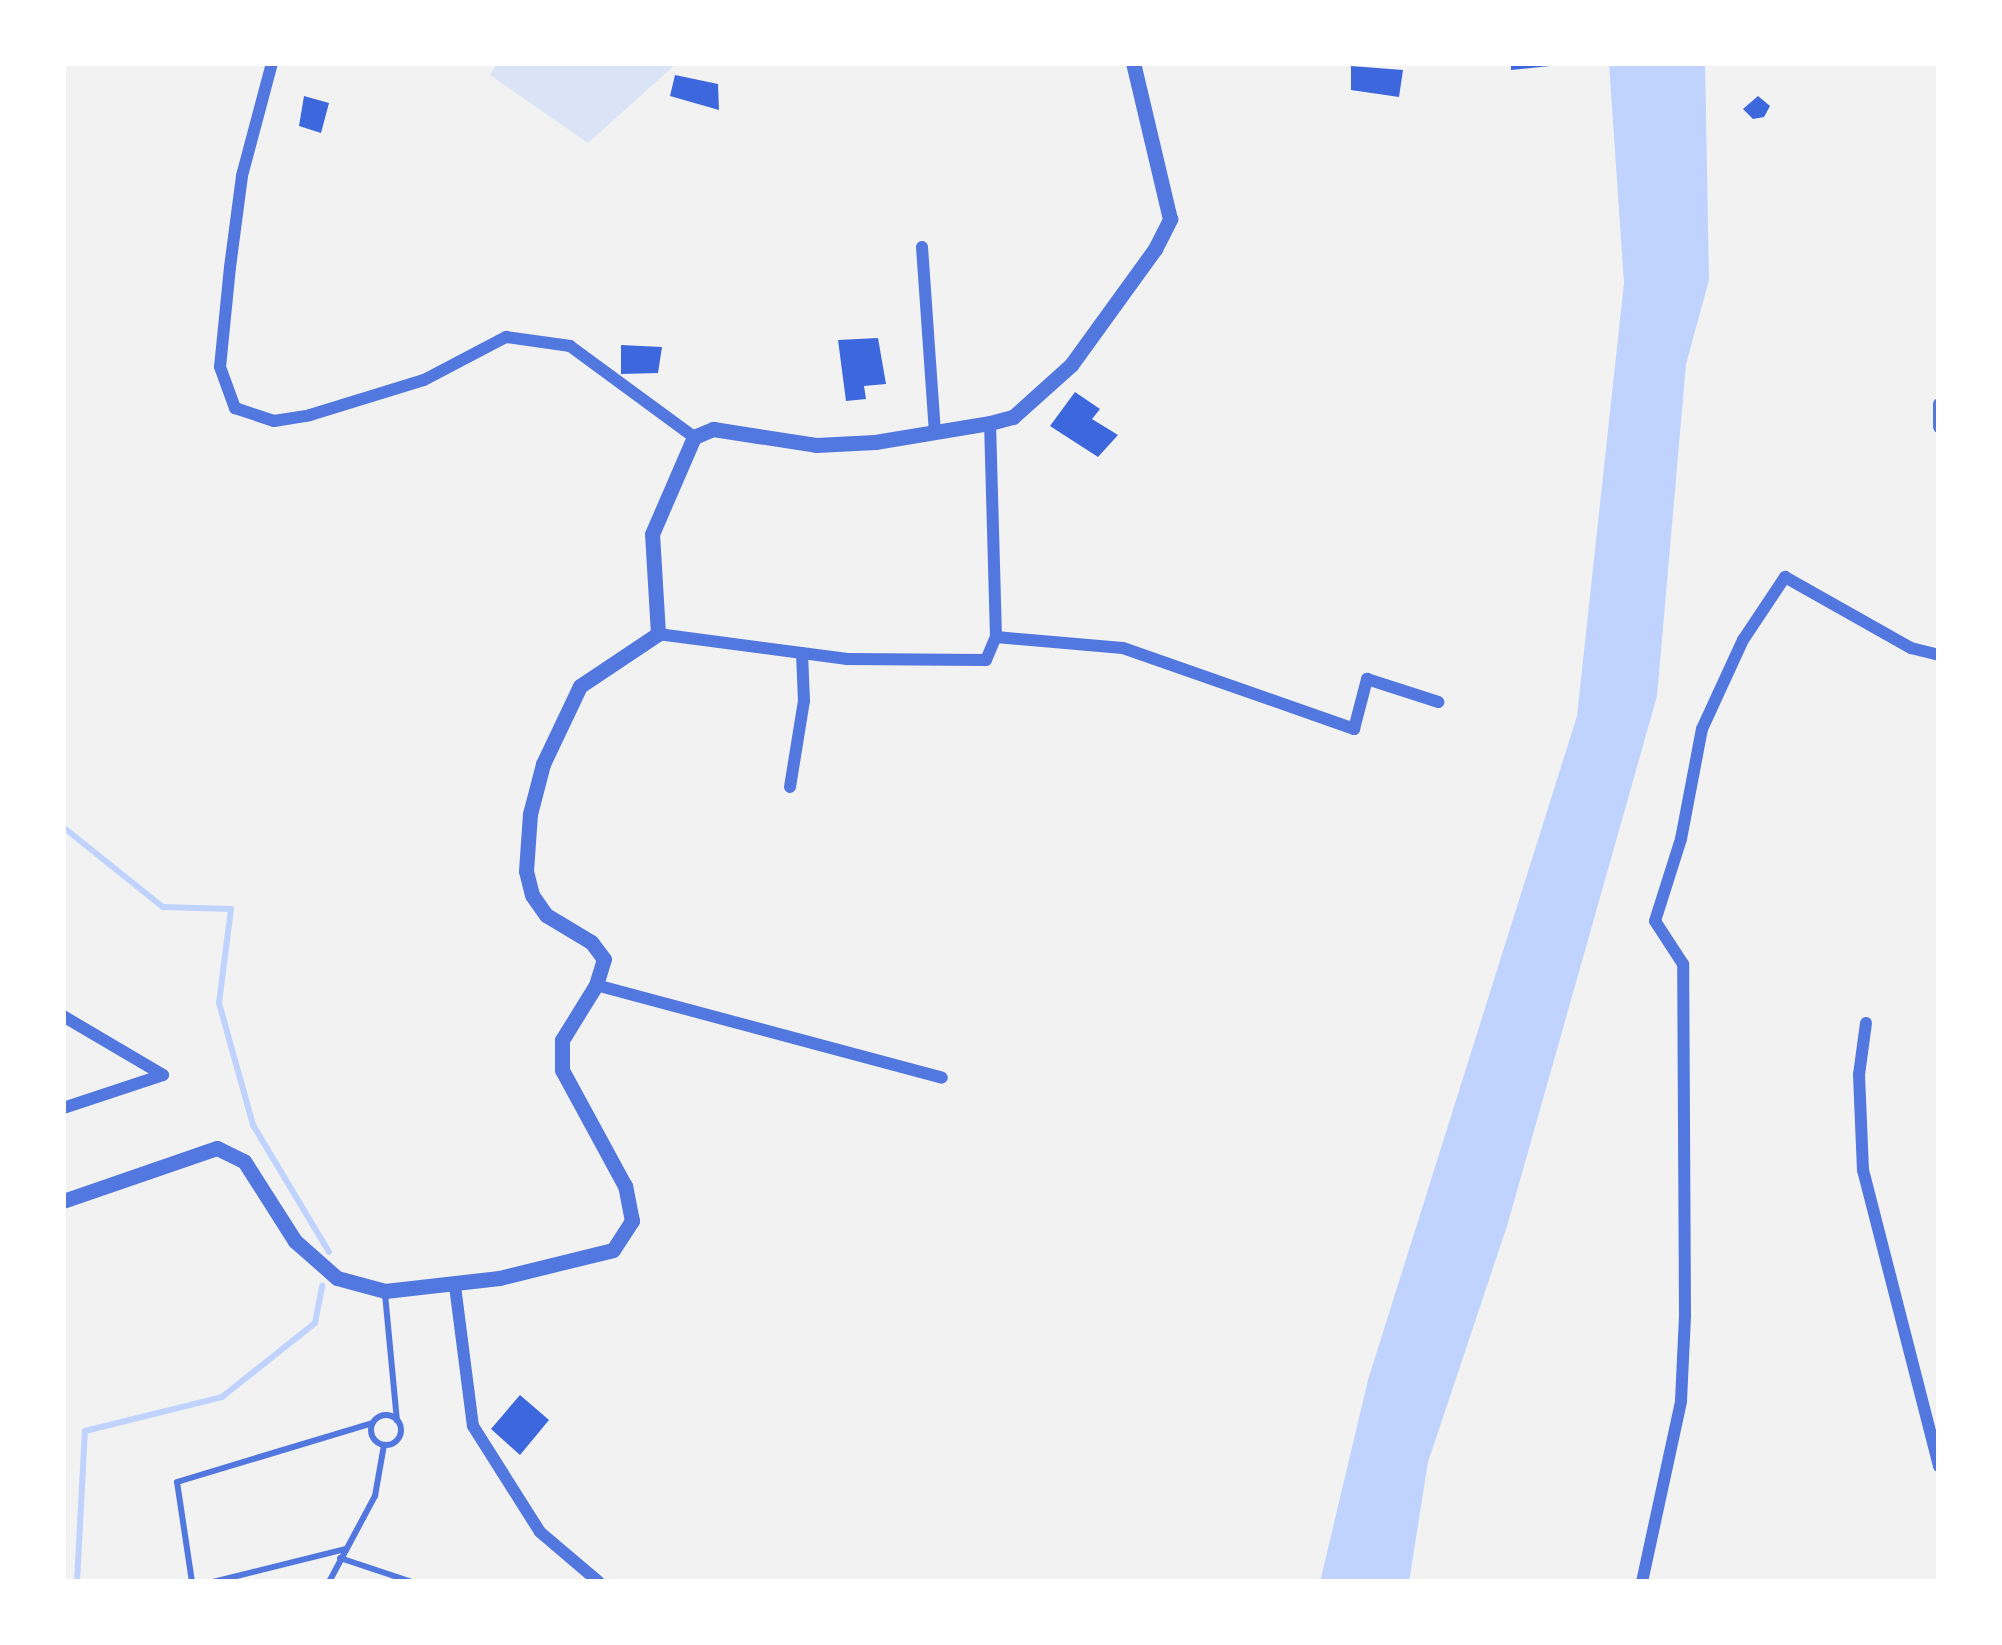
<!DOCTYPE html>
<html>
<head>
<meta charset="utf-8">
<style>
  body { margin:0 }
  #map { position:relative; width:2002px; height:1645px; overflow:hidden; background:#f2f2f2; font-family:"Public Sans",sans-serif }
  div>[style] { position:absolute }
  .green>* { inset:0; background:#dbe4f7 }
  .water>* { inset:0; background:#bfd3fe }
  .stream>* { height:6px; margin:-3px; padding:0 3px; transform-origin:3px; border-radius:3px; background:#bfd3fe }
  .building>* { inset:0; background:#3d67dc }
  .service>* { height:6px; margin:-3px; padding:0 3px; transform-origin:3px; border-radius:3px; background:#5277de }
  .service>.ring { margin:-3px; padding:0; box-sizing:content-box; background:none; border:6px solid #5277de; border-radius:50% }
  .minor>* { height:12px; margin:-6px; padding:0 6px; transform-origin:6px; border-radius:6px; background:#5277de }
  .tertiary>* { height:15px; margin:-7.5px; padding:0 7.5px; transform-origin:7.5px; border-radius:7.5px; background:#5277de }
  span { translate:-50% -50%; white-space:nowrap; text-align:center; line-height:1.15; -webkit-text-stroke:10px #fff; paint-order:stroke }
  .frame { position:absolute; inset:0; border:66px solid #fff; pointer-events:none }
</style>
</head>
<body>
<div id="map">
  <div class="green">
    <div style="clip-path:polygon(497px 63px,677px 63px,588px 143px,490px 75px)"></div>
  </div>
  <div class="water">
    <div style="clip-path:polygon(1609px 63px,1705px 63px,1709px 280px,1686px 364px,1657px 696px,1507px 1226px,1428px 1462px,1409px 1582px,1320px 1582px,1368px 1380px,1577px 716px,1624px 283px)"></div>
  </div>
  <div class="stream">
    <div style="left:63px;top:827px;width:128px;rotate:38.7deg"></div>
    <div style="left:163px;top:907px;width:68px;rotate:1.7deg"></div>
    <div style="left:231px;top:909px;width:95px;rotate:97.3deg"></div>
    <div style="left:219px;top:1003px;width:127px;rotate:74.4deg"></div>
    <div style="left:253px;top:1125px;width:148px;rotate:59.1deg"></div>
    <div style="left:77px;top:1582px;width:151px;rotate:-87deg"></div>
    <div style="left:85px;top:1431px;width:141px;rotate:-13.9deg"></div>
    <div style="left:222px;top:1397px;width:119px;rotate:-38.5deg"></div>
    <div style="left:315px;top:1323px;width:38px;rotate:-79deg"></div>
  </div>
  <div class="building">
    <div style="clip-path:polygon(1511px 63px,1550px 63px,1550px 66px,1511px 70px)"></div>
    <div style="clip-path:polygon(1351px 66px,1403px 70px,1399px 97px,1351px 90px)"></div>
    <div style="clip-path:polygon(675px 75px,718px 84px,719px 110px,670px 96px)"></div>
    <div style="clip-path:polygon(304px 96px,329px 103px,321px 133px,299px 126px)"></div>
    <div style="clip-path:polygon(1758px 96px,1770px 106px,1764px 117px,1753px 119px,1743px 109px)"></div>
    <div style="clip-path:polygon(878px 338px,886px 384px,864px 386px,866px 399px,846px 401px,838px 340px)"></div>
    <div style="clip-path:polygon(621px 345px,662px 347px,658px 373px,621px 374px)"></div>
    <div style="clip-path:polygon(1075px 392px,1100px 409px,1092px 419px,1118px 435px,1098px 457px,1050px 426px)"></div>
    <div style="clip-path:polygon(520px 1395px,549px 1420px,520px 1455px,491px 1429px)"></div>
  </div>
  <div class="service">
    <div style="left:385px;top:1294px;width:127px;rotate:84.6deg"></div>
    <div class="ring" style="left:371px;top:1415px;width:24px;height:24px"></div>
    <div style="left:340px;top:1558px;width:76px;rotate:18.4deg"></div>
    <div style="left:192px;top:1582px;width:101px;rotate:-98.5deg"></div>
    <div style="left:177px;top:1482px;width:204px;rotate:-16.8deg"></div>
    <div style="left:213px;top:1582px;width:136px;rotate:-14deg"></div>
    <div style="left:329px;top:1582px;width:98px;rotate:-61.9deg"></div>
    <div style="left:375px;top:1496px;width:52px;rotate:-80deg"></div>
  </div>
  <div class="minor">
    <div style="left:272px;top:63px;width:117px;rotate:104.9deg"></div>
    <div style="left:242px;top:176px;width:92px;rotate:97.5deg"></div>
    <div style="left:230px;top:267px;width:100px;rotate:95.7deg"></div>
    <div style="left:220px;top:367px;width:44px;rotate:69.9deg"></div>
    <div style="left:235px;top:408px;width:41px;rotate:18.4deg"></div>
    <div style="left:274px;top:421px;width:36px;rotate:-9deg"></div>
    <div style="left:310px;top:415px;width:119px;rotate:-17.1deg"></div>
    <div style="left:424px;top:380px;width:93px;rotate:-27.7deg"></div>
    <div style="left:506px;top:337px;width:65px;rotate:8deg"></div>
    <div style="left:570px;top:346px;width:154px;rotate:36.3deg"></div>
    <div style="left:922px;top:247px;width:185px;rotate:86deg"></div>
    <div style="left:1939px;top:404px;width:23px;rotate:90deg"></div>
    <div style="left:658px;top:634px;width:191px;rotate:7.5deg"></div>
    <div style="left:847px;top:659px;width:139px;rotate:0.4deg"></div>
    <div style="left:986px;top:660px;width:25px;rotate:-67deg"></div>
    <div style="left:996px;top:637px;width:214px;rotate:-91.6deg"></div>
    <div style="left:996px;top:637px;width:127px;rotate:5deg"></div>
    <div style="left:1123px;top:648px;width:245px;rotate:19.3deg"></div>
    <div style="left:1354px;top:729px;width:52px;rotate:-75.4deg"></div>
    <div style="left:1367px;top:679px;width:75px;rotate:17.9deg"></div>
    <div style="left:790px;top:787px;width:87px;rotate:-80.8deg"></div>
    <div style="left:804px;top:701px;width:48px;rotate:-92.4deg"></div>
    <div style="left:596px;top:985px;width:358px;rotate:15deg"></div>
    <div style="left:63px;top:1016px;width:116px;rotate:30.5deg"></div>
    <div style="left:163px;top:1075px;width:105px;rotate:161.7deg"></div>
    <div style="left:1866px;top:1023px;width:52px;rotate:97.7deg"></div>
    <div style="left:1859px;top:1075px;width:95px;rotate:87.6deg"></div>
    <div style="left:1863px;top:1170px;width:306px;rotate:75.6deg"></div>
    <div style="left:455px;top:1286px;width:141px;rotate:82.7deg"></div>
    <div style="left:473px;top:1426px;width:125px;rotate:57.7deg"></div>
    <div style="left:540px;top:1532px;width:77px;rotate:40.3deg"></div>
    <div style="left:1642px;top:1582px;width:185px;rotate:-77.8deg"></div>
    <div style="left:1681px;top:1401px;width:85px;rotate:-87.3deg"></div>
    <div style="left:1685px;top:1316px;width:352px;rotate:-90.3deg"></div>
    <div style="left:1683px;top:964px;width:51px;rotate:-123.1deg"></div>
    <div style="left:1655px;top:921px;width:86px;rotate:-72.4deg"></div>
    <div style="left:1681px;top:839px;width:112px;rotate:-79.2deg"></div>
    <div style="left:1702px;top:729px;width:98px;rotate:-65.3deg"></div>
    <div style="left:1743px;top:640px;width:76px;rotate:-56.3deg"></div>
    <div style="left:1785px;top:577px;width:145px;rotate:29.4deg"></div>
    <div style="left:1911px;top:648px;width:29px;rotate:14deg"></div>
  </div>
  <div class="tertiary">
    <div style="left:63px;top:1201px;width:163px;rotate:-19deg"></div>
    <div style="left:217px;top:1148px;width:30px;rotate:26deg"></div>
    <div style="left:244px;top:1161px;width:95px;rotate:57.5deg"></div>
    <div style="left:295px;top:1241px;width:56px;rotate:41.4deg"></div>
    <div style="left:337px;top:1278px;width:50px;rotate:15.2deg"></div>
    <div style="left:385px;top:1291px;width:115px;rotate:-6.5deg"></div>
    <div style="left:499px;top:1278px;width:117px;rotate:-13.8deg"></div>
    <div style="left:613px;top:1250px;width:35px;rotate:-57deg"></div>
    <div style="left:632px;top:1221px;width:36px;rotate:-101deg"></div>
    <div style="left:625px;top:1186px;width:132px;rotate:-118.5deg"></div>
    <div style="left:562px;top:1070px;width:30px;rotate:-90deg"></div>
    <div style="left:562px;top:1040px;width:65px;rotate:-58.3deg"></div>
    <div style="left:596px;top:985px;width:27px;rotate:-73deg"></div>
    <div style="left:604px;top:959px;width:21px;rotate:-127deg"></div>
    <div style="left:591px;top:942px;width:52px;rotate:-149deg"></div>
    <div style="left:546px;top:915px;width:24px;rotate:-125deg"></div>
    <div style="left:532px;top:895px;width:25px;rotate:-104deg"></div>
    <div style="left:526px;top:871px;width:57px;rotate:-86deg"></div>
    <div style="left:530px;top:814px;width:52px;rotate:-75.4deg"></div>
    <div style="left:543px;top:764px;width:86px;rotate:-64.6deg"></div>
    <div style="left:580px;top:686px;width:94px;rotate:-33.7deg"></div>
    <div style="left:658px;top:634px;width:100px;rotate:-93.4deg"></div>
    <div style="left:652px;top:534px;width:106px;rotate:-66.6deg"></div>
    <div style="left:694px;top:437px;width:21px;rotate:-23deg"></div>
    <div style="left:713px;top:429px;width:104px;rotate:8.8deg"></div>
    <div style="left:816px;top:445px;width:59px;rotate:-2.9deg"></div>
    <div style="left:875px;top:442px;width:117px;rotate:-9.4deg"></div>
    <div style="left:990px;top:423px;width:24px;rotate:-15deg"></div>
    <div style="left:1013px;top:417px;width:78px;rotate:-41.9deg"></div>
    <div style="left:1071px;top:365px;width:143px;rotate:-54.1deg"></div>
    <div style="left:1155px;top:249px;width:34px;rotate:-63deg"></div>
    <div style="left:1170px;top:219px;width:160px;rotate:-103.3deg"></div>
  </div>
  <div class="frame"></div>
</div>
</body>
</html>
